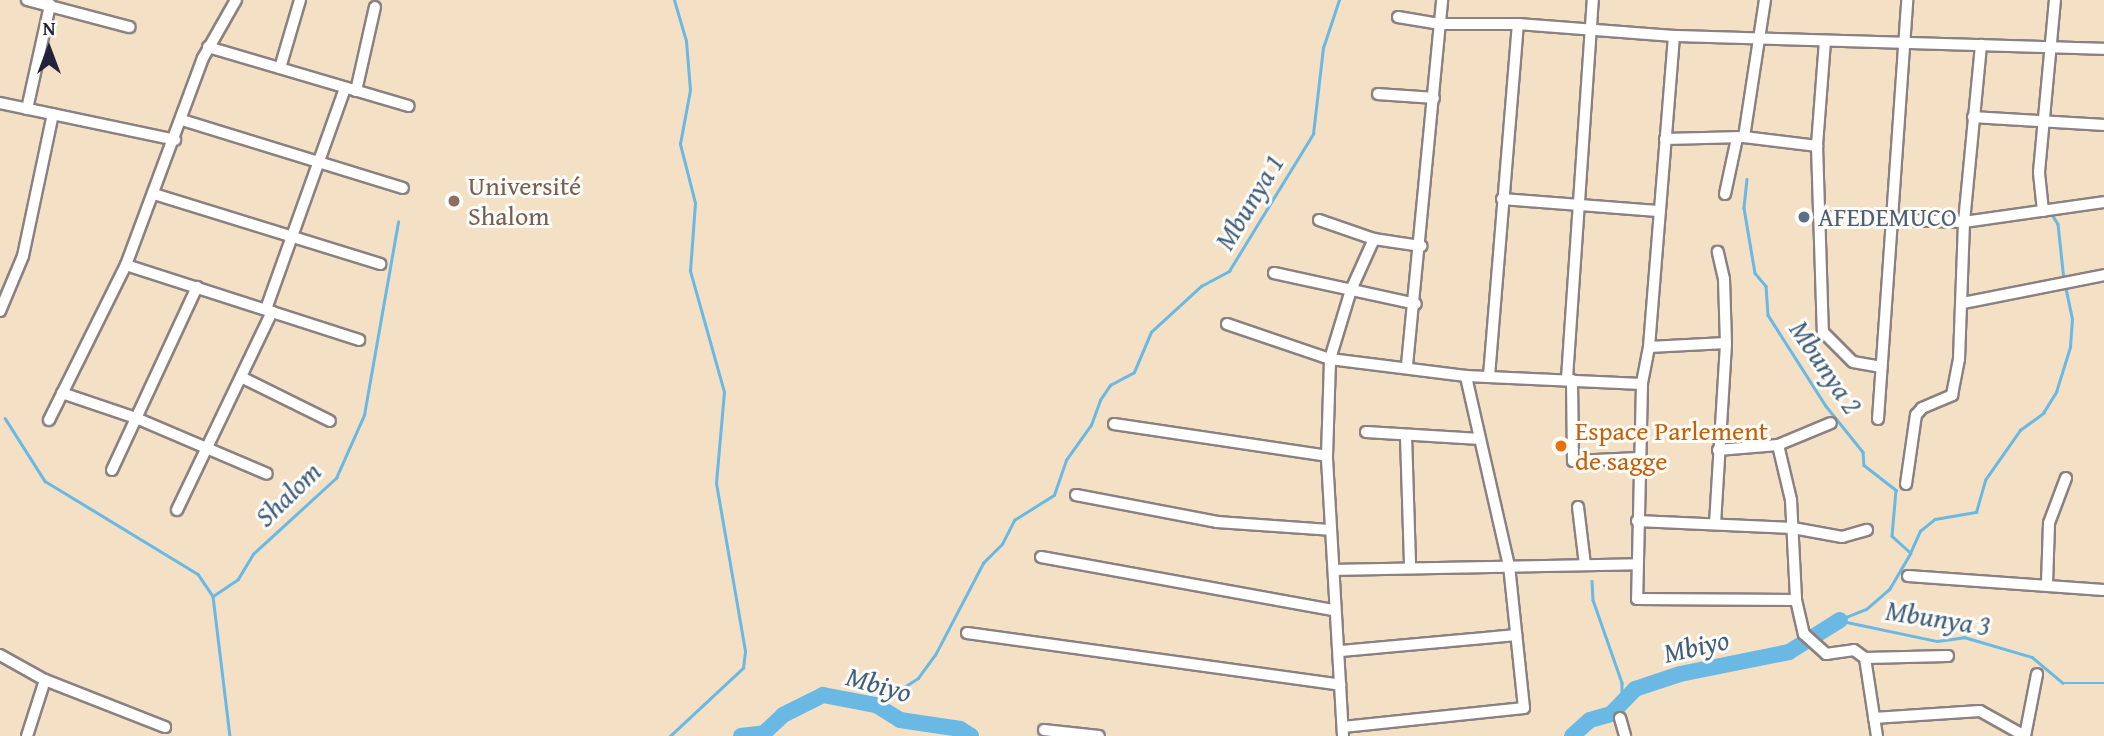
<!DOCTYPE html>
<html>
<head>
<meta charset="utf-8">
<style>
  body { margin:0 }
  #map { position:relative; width:2104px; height:736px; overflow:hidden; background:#f3e0c5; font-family:"Gentium Book Plus",serif }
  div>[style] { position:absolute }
  .stream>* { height:2.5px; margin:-1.25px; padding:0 1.25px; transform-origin:1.25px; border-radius:1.25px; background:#6ab8e4 }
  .river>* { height:16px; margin:-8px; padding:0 8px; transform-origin:8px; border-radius:8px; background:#6ab8e4 }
  .roads { filter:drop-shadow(2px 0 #8a8180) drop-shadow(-2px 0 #8a8180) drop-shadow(0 2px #8a8180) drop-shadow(0 -2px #8a8180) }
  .minor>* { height:10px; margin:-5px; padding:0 5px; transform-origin:5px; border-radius:5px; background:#fff }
  .dots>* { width:19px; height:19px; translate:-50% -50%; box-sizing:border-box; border:4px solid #fdfcf7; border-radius:50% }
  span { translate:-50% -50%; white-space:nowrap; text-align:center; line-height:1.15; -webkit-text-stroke:6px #fdfcf7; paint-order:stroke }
  .education-label { font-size:26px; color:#785e54 }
  .left { translate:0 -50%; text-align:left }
  .service-label { font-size:26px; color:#4e5e75 }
  .food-label { font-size:26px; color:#c56008 }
  .water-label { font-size:28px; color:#3f5e7f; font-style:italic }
  .north { position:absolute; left:14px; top:14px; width:70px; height:70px; -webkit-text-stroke:5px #fdfcf7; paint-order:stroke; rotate:0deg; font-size:19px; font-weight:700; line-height:28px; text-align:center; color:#22223b }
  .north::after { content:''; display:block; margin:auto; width:24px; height:32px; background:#22223b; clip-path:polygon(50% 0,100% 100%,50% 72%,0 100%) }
</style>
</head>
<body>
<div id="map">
  <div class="stream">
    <div style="left:1747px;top:179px;width:29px;rotate:96deg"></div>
    <div style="left:1744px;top:208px;width:66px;rotate:80.4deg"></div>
    <div style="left:1755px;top:273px;width:17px;rotate:50deg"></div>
    <div style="left:1766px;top:286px;width:29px;rotate:86deg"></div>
    <div style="left:1768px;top:315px;width:108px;rotate:57.5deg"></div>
    <div style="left:1826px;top:406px;width:59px;rotate:51.2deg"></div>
    <div style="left:1863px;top:452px;width:13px;rotate:86deg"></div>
    <div style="left:1864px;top:465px;width:41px;rotate:38deg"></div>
    <div style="left:1896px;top:490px;width:46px;rotate:95deg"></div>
    <div style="left:1892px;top:536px;width:25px;rotate:42deg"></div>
    <div style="left:1911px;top:553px;width:42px;rotate:120.3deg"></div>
    <div style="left:1890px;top:589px;width:30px;rotate:139deg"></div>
    <div style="left:1867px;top:609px;width:29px;rotate:158deg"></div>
    <div style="left:2053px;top:216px;width:9px;rotate:58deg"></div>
    <div style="left:2058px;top:224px;width:56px;rotate:83.9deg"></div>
    <div style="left:5px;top:418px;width:75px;rotate:57.6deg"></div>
    <div style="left:45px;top:481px;width:179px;rotate:31.3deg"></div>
    <div style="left:198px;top:574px;width:27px;rotate:56deg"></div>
    <div style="left:213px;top:596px;width:141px;rotate:83.1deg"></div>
    <div style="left:1911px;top:551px;width:22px;rotate:-66deg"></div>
    <div style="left:1920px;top:531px;width:19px;rotate:-39deg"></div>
    <div style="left:1935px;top:519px;width:42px;rotate:-9.7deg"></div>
    <div style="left:1976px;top:512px;width:33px;rotate:-74deg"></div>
    <div style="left:1985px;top:480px;width:61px;rotate:-55deg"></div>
    <div style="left:2020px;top:430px;width:29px;rotate:-36deg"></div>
    <div style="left:2043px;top:413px;width:25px;rotate:-58deg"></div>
    <div style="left:2056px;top:392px;width:47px;rotate:-72.7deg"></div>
    <div style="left:2070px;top:347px;width:28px;rotate:-86deg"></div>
    <div style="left:2072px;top:319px;width:33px;rotate:-102deg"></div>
    <div style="left:1592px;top:581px;width:19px;rotate:87deg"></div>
    <div style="left:1593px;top:600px;width:88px;rotate:70.7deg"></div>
    <div style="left:1622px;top:683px;width:14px;rotate:90deg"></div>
    <div style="left:213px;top:596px;width:30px;rotate:-34deg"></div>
    <div style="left:238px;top:579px;width:29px;rotate:-59deg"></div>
    <div style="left:253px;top:554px;width:113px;rotate:-42.5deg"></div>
    <div style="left:336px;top:478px;width:69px;rotate:-66deg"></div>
    <div style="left:364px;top:415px;width:196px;rotate:-80deg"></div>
    <div style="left:1842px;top:621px;width:97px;rotate:11.9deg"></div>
    <div style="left:1937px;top:641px;width:27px;rotate:-8deg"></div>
    <div style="left:1964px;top:637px;width:71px;rotate:16.4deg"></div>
    <div style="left:2032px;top:657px;width:40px;rotate:40deg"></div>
    <div style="left:2063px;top:683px;width:41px"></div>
    <div style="left:876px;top:705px;width:50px;rotate:-32.7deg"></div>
    <div style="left:918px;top:678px;width:29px;rotate:-54deg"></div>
    <div style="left:935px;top:655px;width:104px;rotate:-62.4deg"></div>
    <div style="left:983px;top:563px;width:27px;rotate:-45deg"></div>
    <div style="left:1002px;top:544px;width:27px;rotate:-63deg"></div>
    <div style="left:1014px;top:520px;width:47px;rotate:-32deg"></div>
    <div style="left:1054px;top:495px;width:37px;rotate:-71deg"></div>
    <div style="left:1066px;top:460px;width:43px;rotate:-54.5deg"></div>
    <div style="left:1091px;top:425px;width:27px;rotate:-70deg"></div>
    <div style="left:1100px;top:400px;width:18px;rotate:-56deg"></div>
    <div style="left:1110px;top:385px;width:27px;rotate:-28deg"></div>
    <div style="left:1134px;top:372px;width:43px;rotate:-67deg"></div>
    <div style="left:1151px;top:332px;width:68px;rotate:-42.6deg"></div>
    <div style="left:1201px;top:286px;width:32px;rotate:-28deg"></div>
    <div style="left:1229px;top:271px;width:161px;rotate:-58.5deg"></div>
    <div style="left:1313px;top:134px;width:87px;rotate:-83.4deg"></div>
    <div style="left:1323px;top:48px;width:51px;rotate:-71.6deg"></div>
    <div style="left:670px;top:736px;width:100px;rotate:-43deg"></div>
    <div style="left:743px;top:668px;width:17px;rotate:-83deg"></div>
    <div style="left:745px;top:651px;width:170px;rotate:-99.8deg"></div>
    <div style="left:716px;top:483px;width:91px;rotate:-85deg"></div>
    <div style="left:724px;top:392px;width:126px;rotate:-105.7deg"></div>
    <div style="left:690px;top:271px;width:68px;rotate:-85.8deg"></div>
    <div style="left:695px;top:203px;width:61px;rotate:-104.3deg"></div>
    <div style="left:680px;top:144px;width:55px;rotate:-79.5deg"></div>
    <div style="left:690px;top:90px;width:49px;rotate:-94.7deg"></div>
    <div style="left:686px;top:41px;width:43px;rotate:-106.3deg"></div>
  </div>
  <div class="river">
    <div style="left:741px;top:736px;width:23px;rotate:-7deg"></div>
    <div style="left:764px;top:733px;width:26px;rotate:-43deg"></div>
    <div style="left:783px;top:715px;width:45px;rotate:-26.6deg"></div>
    <div style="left:823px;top:695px;width:54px;rotate:10.7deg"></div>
    <div style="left:876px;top:705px;width:28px;rotate:32deg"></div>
    <div style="left:900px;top:720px;width:61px;rotate:8.5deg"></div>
    <div style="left:960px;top:729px;width:13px;rotate:32deg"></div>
    <div style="left:1572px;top:736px;width:24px;rotate:-42deg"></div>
    <div style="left:1590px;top:720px;width:22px;rotate:-16deg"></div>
    <div style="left:1611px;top:714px;width:35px;rotate:-46deg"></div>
    <div style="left:1635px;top:689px;width:47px;rotate:-18.4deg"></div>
    <div style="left:1680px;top:674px;width:111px;rotate:-11.4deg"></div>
    <div style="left:1789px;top:652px;width:60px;rotate:-32.1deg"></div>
  </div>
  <div class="roads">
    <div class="minor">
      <div style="left:27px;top:0;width:106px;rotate:14.8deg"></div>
      <div style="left:1398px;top:17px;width:43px;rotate:9.5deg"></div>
      <div style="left:1440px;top:24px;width:78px"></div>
      <div style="left:1518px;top:24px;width:156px;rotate:4.4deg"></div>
      <div style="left:1674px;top:36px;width:430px;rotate:1.7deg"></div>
      <div style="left:1674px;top:36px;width:312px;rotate:94.6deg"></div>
      <div style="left:1649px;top:347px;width:38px;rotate:101deg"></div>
      <div style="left:1642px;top:384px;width:215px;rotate:91.3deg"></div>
      <div style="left:1637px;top:599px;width:159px;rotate:0.4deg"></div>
      <div style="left:1825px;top:41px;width:105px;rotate:94.4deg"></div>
      <div style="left:1817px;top:146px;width:186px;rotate:88.2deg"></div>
      <div style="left:1823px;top:332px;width:42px;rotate:45deg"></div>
      <div style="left:1853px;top:362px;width:29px;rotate:10deg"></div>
      <div style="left:208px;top:47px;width:209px;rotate:16.4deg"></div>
      <div style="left:280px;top:68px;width:71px;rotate:-73.6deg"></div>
      <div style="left:356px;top:91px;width:86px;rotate:-77.3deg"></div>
      <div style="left:1378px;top:94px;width:56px;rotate:4.1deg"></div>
      <div style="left:0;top:103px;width:179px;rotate:11.9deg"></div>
      <div style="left:27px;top:109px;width:107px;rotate:-77.5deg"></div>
      <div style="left:1973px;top:117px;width:131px;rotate:3.5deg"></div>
      <div style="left:182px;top:120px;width:231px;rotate:17.1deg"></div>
      <div style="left:1744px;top:137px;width:139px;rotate:-81.3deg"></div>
      <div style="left:1665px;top:139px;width:79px;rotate:-1.5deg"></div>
      <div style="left:1744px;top:137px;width:74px;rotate:7deg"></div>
      <div style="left:154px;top:194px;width:237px;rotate:17.2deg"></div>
      <div style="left:1725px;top:194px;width:57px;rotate:-77.9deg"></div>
      <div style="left:1502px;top:199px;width:156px;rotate:4.4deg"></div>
      <div style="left:2043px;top:211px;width:39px;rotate:-96deg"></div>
      <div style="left:2039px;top:172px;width:173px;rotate:-84.7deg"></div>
      <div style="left:1819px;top:217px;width:145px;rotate:2deg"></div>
      <div style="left:1964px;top:222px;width:141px;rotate:-8.1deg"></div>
      <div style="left:1319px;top:220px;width:58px;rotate:19.1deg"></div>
      <div style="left:1374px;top:239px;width:48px;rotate:8.5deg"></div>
      <div style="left:126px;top:265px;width:245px;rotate:17.8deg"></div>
      <div style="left:1274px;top:273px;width:145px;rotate:12.3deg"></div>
      <div style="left:1963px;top:303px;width:144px;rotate:-11.2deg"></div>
      <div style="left:266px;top:309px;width:235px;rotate:-70.3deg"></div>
      <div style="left:0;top:311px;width:60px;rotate:-67.3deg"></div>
      <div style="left:23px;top:256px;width:145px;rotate:-78.1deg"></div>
      <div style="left:1227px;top:324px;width:109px;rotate:18.8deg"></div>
      <div style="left:1330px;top:359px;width:137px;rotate:7.1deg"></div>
      <div style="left:1466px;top:376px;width:176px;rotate:2.6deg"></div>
      <div style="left:1649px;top:347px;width:77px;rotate:-3deg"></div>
      <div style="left:1407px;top:365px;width:367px;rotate:-84.5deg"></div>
      <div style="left:1489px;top:376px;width:353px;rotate:-85.3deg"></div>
      <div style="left:241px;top:377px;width:99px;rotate:26.3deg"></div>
      <div style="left:1567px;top:378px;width:379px;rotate:-86.1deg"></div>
      <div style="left:1572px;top:380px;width:81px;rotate:89.3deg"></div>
      <div style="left:1573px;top:461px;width:66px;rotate:-2.6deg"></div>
      <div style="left:62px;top:393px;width:78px;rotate:18.7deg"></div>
      <div style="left:136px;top:418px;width:142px;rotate:23.1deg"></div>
      <div style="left:1878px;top:419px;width:420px;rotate:-86deg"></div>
      <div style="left:49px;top:420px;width:173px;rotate:-63.6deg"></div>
      <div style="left:126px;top:265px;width:221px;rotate:-69.6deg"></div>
      <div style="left:203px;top:58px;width:67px;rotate:-60.4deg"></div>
      <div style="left:1114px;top:424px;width:215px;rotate:8.5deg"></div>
      <div style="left:1366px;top:432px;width:114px;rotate:3.5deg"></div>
      <div style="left:1406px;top:436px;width:130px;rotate:88.2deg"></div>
      <div style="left:1778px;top:445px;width:57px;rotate:76.7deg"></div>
      <div style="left:1791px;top:500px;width:100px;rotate:87.1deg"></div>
      <div style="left:1796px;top:600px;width:35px;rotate:77deg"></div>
      <div style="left:1804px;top:634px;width:30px;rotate:42deg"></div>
      <div style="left:1826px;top:654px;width:28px;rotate:-8deg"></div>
      <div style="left:1854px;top:650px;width:14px;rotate:36deg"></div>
      <div style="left:1865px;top:658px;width:79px;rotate:81.3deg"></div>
      <div style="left:1718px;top:450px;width:60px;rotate:-4.8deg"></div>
      <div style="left:1778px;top:445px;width:57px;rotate:-22.5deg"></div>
      <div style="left:112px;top:470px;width:202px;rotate:-65.1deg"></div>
      <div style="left:1906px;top:484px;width:70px;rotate:-81.8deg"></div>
      <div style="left:1916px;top:415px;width:9px;rotate:-49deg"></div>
      <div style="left:1922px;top:408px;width:33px;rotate:-23deg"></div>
      <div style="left:1952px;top:395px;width:37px;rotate:-79deg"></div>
      <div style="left:1959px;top:359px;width:137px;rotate:-87.9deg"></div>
      <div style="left:1964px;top:222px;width:178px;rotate:-84.5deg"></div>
      <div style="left:1076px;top:495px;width:144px;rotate:10.8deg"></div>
      <div style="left:1217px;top:522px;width:113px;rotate:4deg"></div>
      <div style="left:1578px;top:507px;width:58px;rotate:83.1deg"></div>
      <div style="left:177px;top:510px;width:220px;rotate:-64.4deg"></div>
      <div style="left:1637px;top:521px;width:156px;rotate:2.6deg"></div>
      <div style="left:1793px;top:528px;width:50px;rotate:10.4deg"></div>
      <div style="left:1842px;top:537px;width:26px;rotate:-16deg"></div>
      <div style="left:1715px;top:524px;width:181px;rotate:-86.5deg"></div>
      <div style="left:1726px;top:343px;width:64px;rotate:-91.8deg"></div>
      <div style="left:1724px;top:279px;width:28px;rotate:-103deg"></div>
      <div style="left:1041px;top:557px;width:298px;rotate:10.3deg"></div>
      <div style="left:1335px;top:570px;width:299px;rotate:-1.1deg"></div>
      <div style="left:1908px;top:576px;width:196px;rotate:4.1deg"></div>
      <div style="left:2047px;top:584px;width:61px;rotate:-88.1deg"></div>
      <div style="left:2049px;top:523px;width:48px;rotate:-69.3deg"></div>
      <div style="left:967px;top:633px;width:377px;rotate:7.9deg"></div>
      <div style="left:1341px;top:651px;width:176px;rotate:-5.2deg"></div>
      <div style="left:0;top:655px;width:51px;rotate:29.1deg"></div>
      <div style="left:45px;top:680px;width:59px;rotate:107.8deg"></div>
      <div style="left:1865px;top:658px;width:83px;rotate:-1.4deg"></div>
      <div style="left:45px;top:680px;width:129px;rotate:21.4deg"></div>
      <div style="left:1620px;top:718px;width:19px;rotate:74deg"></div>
      <div style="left:1874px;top:718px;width:106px;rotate:-3.8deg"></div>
      <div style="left:1980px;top:711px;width:51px;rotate:29.1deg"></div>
      <div style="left:1343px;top:727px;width:182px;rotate:-6deg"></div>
      <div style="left:1524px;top:708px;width:143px;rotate:-96deg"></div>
      <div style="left:1509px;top:566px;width:195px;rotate:-102.8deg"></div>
      <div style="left:1044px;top:730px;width:55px;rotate:6.2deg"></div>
      <div style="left:1343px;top:736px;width:280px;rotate:-93.3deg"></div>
      <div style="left:1327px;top:456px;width:97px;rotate:-88.2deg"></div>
      <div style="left:1330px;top:359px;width:72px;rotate:-73.1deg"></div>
      <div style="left:1351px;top:290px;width:56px;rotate:-65.7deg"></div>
      <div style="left:2025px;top:736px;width:63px;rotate:-79deg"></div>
    </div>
  </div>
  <div class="dots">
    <div style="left:454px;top:201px;background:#8d6e63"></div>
    <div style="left:1804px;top:217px;background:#5c6f8a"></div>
    <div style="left:1561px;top:446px;background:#e8710a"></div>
  </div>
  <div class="education-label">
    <span class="left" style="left:468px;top:201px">Université<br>Shalom</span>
  </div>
  <div class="service-label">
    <span class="left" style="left:1818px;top:217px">AFEDEMUCO</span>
  </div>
  <div class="food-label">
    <span class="left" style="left:1575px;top:446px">Espace Parlement<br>de sagge</span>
  </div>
  <div class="water-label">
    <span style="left:1249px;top:202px;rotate:-59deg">Mbunya 1</span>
    <span style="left:1826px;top:367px;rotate:56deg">Mbunya 2</span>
    <span style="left:288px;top:494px;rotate:-44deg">Shalom</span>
    <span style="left:1938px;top:618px;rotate:9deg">Mbunya 3</span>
    <span style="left:1696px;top:646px;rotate:-13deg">Mbiyo</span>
    <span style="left:879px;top:684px;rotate:16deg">Mbiyo</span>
  </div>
  <div class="north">N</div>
</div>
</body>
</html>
